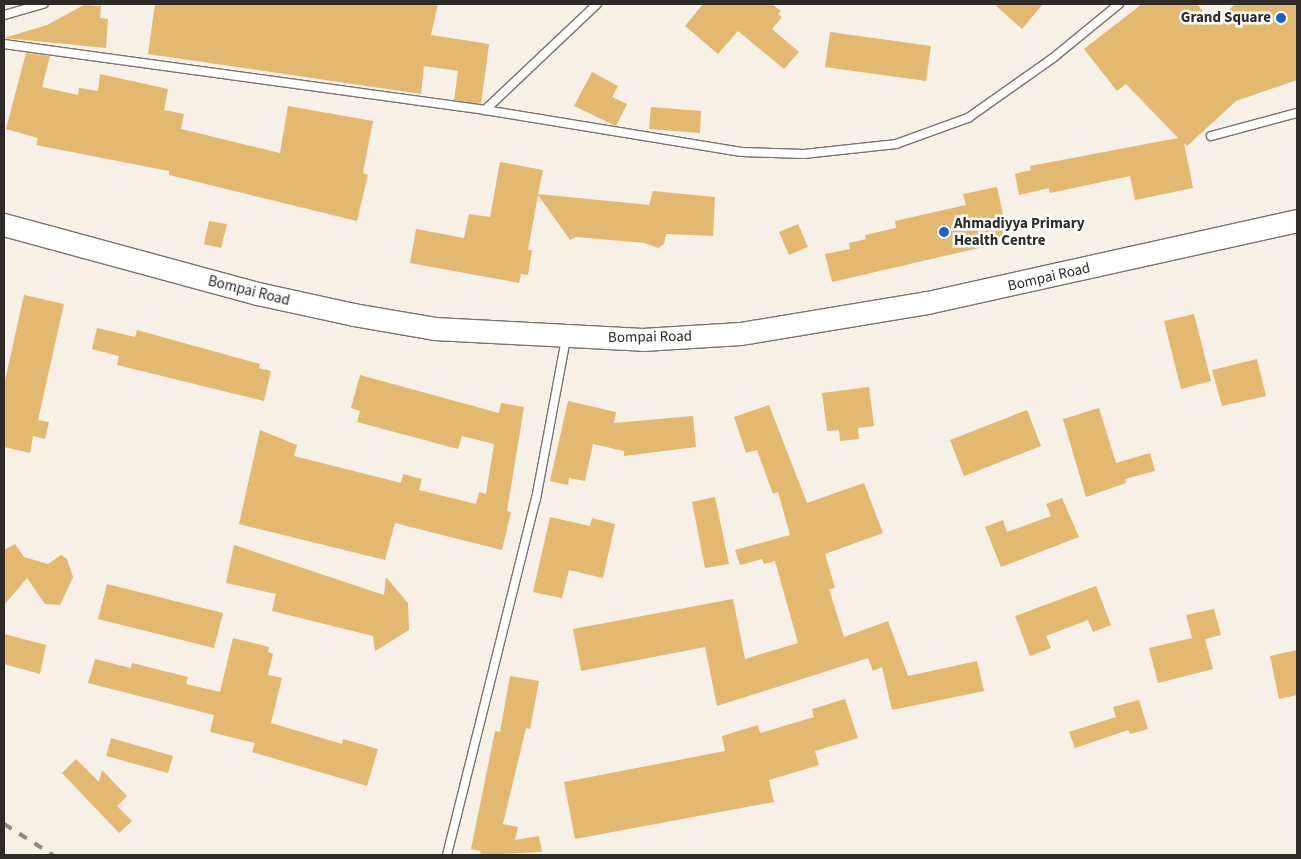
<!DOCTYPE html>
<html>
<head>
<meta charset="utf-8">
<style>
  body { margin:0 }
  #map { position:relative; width:1301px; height:859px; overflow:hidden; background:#f6f0e7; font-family:"Source Sans 3",sans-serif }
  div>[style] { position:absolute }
  .building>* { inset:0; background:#e3b870 }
  .roads { filter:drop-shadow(1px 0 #79746c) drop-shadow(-1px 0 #79746c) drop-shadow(0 1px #79746c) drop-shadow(0 -1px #79746c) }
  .service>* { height:8px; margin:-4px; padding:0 4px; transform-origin:4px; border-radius:4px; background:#fff }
  .secondary>* { height:22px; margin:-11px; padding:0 11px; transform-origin:11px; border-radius:11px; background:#fff }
  .rail>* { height:4px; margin-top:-2px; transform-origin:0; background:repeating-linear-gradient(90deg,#8d8983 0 9px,transparent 0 18px) }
  .dots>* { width:14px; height:14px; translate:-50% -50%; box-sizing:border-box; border:2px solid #fefefe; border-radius:50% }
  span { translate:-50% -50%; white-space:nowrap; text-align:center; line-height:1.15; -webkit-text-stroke:5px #fefefe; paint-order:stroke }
  .poi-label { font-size:15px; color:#2d2a27; font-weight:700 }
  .right { translate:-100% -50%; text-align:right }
  .left { translate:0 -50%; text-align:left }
  .street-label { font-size:15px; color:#2d2a27 }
  .frame { position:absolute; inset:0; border:5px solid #2d2a27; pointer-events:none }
</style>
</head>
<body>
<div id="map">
  <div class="building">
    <div style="clip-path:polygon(155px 4px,438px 4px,431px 35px,489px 44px,481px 104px,454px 100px,458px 71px,424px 66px,421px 94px,148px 54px)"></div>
    <div style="clip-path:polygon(703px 4px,772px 4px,781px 11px,778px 14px,782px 17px,772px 29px,799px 52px,784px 69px,738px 31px,718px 54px,685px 26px)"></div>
    <div style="clip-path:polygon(994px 4px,1043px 4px,1022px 29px)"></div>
    <div style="clip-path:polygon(1142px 4px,1197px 4px,1214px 24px,1235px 4px,1297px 4px,1297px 80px,1236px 101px,1187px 146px,1184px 143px,1193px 188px,1135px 200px,1130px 176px,1050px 193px,1049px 188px,1019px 195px,1015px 174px,1031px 170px,1030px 166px,1178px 138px,1126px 84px,1117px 91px,1084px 49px)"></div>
    <div style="clip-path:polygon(84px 5px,101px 6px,100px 18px,108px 19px,106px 48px,4px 38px,47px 25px)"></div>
    <div style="clip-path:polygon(830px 32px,931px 46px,926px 81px,825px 67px)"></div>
    <div style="clip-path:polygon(26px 53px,50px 56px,42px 87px,78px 95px,79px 88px,98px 91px,100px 74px,168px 89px,164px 110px,184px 114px,181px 129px,280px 153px,288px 106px,373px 121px,363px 173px,368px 175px,357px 221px,169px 175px,169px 171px,36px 145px,38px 138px,6px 129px)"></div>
    <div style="clip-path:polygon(592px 72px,618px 86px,612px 97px,627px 104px,616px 126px,574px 106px)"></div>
    <div style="clip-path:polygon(651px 107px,701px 111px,700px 133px,649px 129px)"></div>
    <div style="clip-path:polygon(500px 162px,543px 170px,538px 194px,649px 205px,653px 191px,715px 197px,713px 236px,666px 234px,664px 244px,658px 248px,645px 243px,576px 237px,570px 240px,538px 195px,528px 250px,532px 250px,528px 275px,521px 274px,519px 283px,410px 263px,416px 229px,464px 238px,469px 214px,490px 217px)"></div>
    <div style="clip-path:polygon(997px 187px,1009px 241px,832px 282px,825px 254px,850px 249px,849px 243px,866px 239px,865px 235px,896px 228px,895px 221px,966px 205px,963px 194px)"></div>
    <div style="clip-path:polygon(209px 221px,227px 224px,221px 248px,204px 244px)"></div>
    <div style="clip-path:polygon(798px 224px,808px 247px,789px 255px,779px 232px)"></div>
    <div style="clip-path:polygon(24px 295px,64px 304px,38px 420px,49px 422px,45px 439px,33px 436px,30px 453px,4px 447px,4px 385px)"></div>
    <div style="clip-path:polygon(1194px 314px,1211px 381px,1181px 389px,1164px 321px)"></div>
    <div style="clip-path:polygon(97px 328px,135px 337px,137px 330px,260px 364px,259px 368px,271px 371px,264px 401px,117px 365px,119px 356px,92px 349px)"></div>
    <div style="clip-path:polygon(1257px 359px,1266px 396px,1222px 406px,1212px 370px)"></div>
    <div style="clip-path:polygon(360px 375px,499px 413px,501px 403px,524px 407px,507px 511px,511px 512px,502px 550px,395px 523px,385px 560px,239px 524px,260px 430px,297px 445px,294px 456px,401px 483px,403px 474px,422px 479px,419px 490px,476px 504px,479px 492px,486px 494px,494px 444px,462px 436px,458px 449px,357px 422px,360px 411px,351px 408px)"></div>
    <div style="clip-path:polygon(869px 387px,874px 426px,858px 428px,859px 439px,840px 441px,839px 430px,827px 431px,822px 393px)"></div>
    <div style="clip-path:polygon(568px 401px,616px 412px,614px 423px,693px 416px,696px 447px,624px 456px,624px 451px,593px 444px,585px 481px,569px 478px,568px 485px,550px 481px)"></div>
    <div style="clip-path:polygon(769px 405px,807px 503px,864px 483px,883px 533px,825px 554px,835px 588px,829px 589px,844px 637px,888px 621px,908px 676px,977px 661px,984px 691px,892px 710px,882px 667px,873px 671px,868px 658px,717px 706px,705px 647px,581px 671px,573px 629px,733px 599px,745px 659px,798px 643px,775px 561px,764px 564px,762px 559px,740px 565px,735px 550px,790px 535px,778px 492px,773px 494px,757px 450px,746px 453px,734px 417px)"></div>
    <div style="clip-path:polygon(1099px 408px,1116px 463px,1150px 453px,1155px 471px,1125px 479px,1126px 483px,1086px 497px,1063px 419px)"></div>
    <div style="clip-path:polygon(1027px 410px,1041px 446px,964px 476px,950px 440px)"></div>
    <div style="clip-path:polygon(715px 497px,729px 564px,705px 568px,692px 502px)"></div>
    <div style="clip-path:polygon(1062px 498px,1079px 537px,1001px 567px,985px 527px,1003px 520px,1007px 532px,1051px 516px,1046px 504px)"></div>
    <div style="clip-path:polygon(550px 517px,590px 526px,592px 518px,615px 524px,603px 578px,569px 570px,562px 598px,533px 592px)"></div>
    <div style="clip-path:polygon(15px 544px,24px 557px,48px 564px,61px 555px,67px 559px,73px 577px,60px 605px,45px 604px,27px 578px,4px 605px,4px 550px)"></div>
    <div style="clip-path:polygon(234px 545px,384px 595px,386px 577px,408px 603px,409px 630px,375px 651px,373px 636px,272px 611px,276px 594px,226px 583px)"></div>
    <div style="clip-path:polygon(107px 584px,223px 613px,214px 648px,98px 619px)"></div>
    <div style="clip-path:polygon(1096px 586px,1111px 625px,1093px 632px,1088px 620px,1046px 636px,1051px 648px,1030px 656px,1015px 616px)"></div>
    <div style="clip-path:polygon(1214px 609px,1221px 635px,1205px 639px,1213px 669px,1158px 683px,1149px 648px,1192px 638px,1186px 615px)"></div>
    <div style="clip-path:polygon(4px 634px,46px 645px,40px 674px,4px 664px)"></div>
    <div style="clip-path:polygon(233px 638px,269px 647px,268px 652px,273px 654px,268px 675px,282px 678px,271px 723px,342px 744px,343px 739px,378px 749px,367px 786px,252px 752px,255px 743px,210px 732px,214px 715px,88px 683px,95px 659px,131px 668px,132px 663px,188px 677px,186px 684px,220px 692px)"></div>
    <div style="clip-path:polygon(1297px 650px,1297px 695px,1279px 699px,1270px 656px)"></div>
    <div style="clip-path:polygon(510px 676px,539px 681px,530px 729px,526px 728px,503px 824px,518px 827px,515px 840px,539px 836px,542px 852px,481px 855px,480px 851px,471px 849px,495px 731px,500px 732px)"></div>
    <div style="clip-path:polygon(845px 699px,858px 738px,815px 751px,819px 765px,769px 780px,774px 802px,575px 839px,564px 782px,725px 751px,722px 736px,758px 725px,760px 733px,814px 717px,812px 709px)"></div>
    <div style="clip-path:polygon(1139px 700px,1148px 729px,1130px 734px,1128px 730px,1075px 748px,1069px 732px,1116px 717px,1113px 707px)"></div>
    <div style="clip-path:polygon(111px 738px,173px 756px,168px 773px,106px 756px)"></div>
    <div style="clip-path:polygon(76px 759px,99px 782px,102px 770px,127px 796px,117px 806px,132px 821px,119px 833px,62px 773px)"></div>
  </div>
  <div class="roads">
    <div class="service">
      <div style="left:4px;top:15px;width:41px;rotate:-15.8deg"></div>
      <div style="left:4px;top:44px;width:486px;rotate:7.8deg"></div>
      <div style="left:485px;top:110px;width:260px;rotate:9.3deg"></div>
      <div style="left:742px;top:152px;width:62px;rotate:1.8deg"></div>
      <div style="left:804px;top:154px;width:93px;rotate:-6.2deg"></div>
      <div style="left:896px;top:144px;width:77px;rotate:-19.9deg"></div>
      <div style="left:968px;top:118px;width:104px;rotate:-35.2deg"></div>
      <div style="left:1053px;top:58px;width:85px;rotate:-39.3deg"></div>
      <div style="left:485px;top:110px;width:154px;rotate:-43.4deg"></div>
      <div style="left:1211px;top:136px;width:89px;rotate:-15deg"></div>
      <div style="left:447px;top:855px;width:367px;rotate:-76deg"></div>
      <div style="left:536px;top:499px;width:164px;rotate:-79.4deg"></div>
    </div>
    <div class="secondary">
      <div style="left:4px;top:225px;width:263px;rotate:15.2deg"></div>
      <div style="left:258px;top:294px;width:98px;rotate:12.3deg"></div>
      <div style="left:354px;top:315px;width:82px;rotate:9.8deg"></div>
      <div style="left:435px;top:329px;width:208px;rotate:3deg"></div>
      <div style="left:643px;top:340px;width:98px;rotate:-3.5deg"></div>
      <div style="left:741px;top:334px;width:190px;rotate:-9.4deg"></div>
      <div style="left:928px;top:303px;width:378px;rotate:-12.5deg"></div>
    </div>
  </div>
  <div class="rail">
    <div style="left:4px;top:824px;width:58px;rotate:32.3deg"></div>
  </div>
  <div class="dots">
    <div style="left:1281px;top:18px;background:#1860cb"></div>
    <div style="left:944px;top:232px;background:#1860cb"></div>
  </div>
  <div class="poi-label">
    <span class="right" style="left:1271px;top:18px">Grand Square</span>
    <span class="left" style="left:954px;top:232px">Ahmadiyya Primary<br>Health Centre</span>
  </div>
  <div class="street-label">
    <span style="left:1049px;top:277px;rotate:-13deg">Bompai Road</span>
    <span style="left:249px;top:291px;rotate:14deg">Bompai Road</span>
    <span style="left:650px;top:337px;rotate:-1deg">Bompai Road</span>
  </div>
  <div class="frame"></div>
</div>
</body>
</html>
